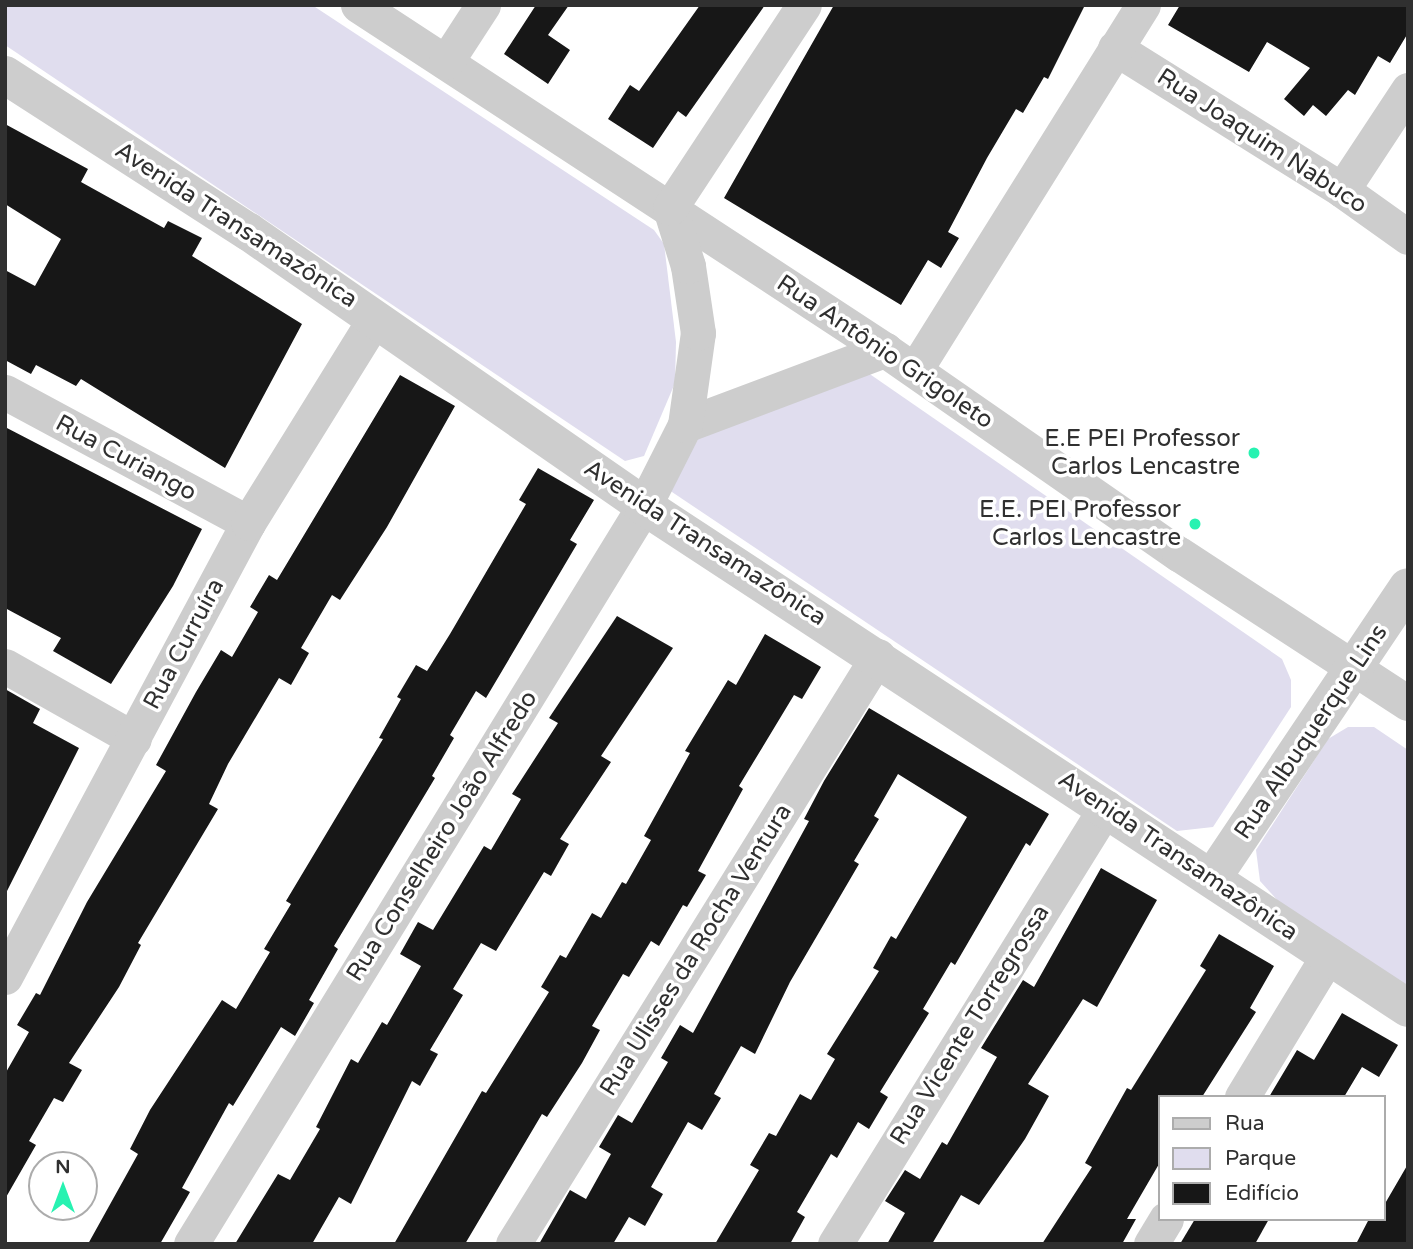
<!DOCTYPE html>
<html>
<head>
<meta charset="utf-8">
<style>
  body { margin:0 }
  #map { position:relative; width:1413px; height:1249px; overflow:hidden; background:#fff; font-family:"Varela Round",sans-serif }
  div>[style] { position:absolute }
  .green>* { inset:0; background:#e0ddee }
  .building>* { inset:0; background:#171717 }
  .minor>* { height:35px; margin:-17.5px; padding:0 17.5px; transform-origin:17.5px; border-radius:17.5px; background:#cdcdcd }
  .tertiary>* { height:38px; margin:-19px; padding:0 19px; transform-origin:19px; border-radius:19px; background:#cdcdcd }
  .dots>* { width:19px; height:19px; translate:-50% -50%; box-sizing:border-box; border:4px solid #fff; border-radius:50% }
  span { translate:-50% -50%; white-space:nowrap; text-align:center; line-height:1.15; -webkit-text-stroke:7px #fff; paint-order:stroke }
  .street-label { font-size:24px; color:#303030 }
  .poi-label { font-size:24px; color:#303030 }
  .right { translate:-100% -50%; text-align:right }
  .frame { position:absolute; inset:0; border:7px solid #303030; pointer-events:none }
  .legend { position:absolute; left:1158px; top:1095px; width:228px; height:126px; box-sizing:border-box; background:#fff; border:2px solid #acacac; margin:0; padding:9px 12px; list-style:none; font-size:21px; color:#303030 }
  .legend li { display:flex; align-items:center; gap:14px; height:35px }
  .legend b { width:35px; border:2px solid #acacac }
  .north { position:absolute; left:28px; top:1151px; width:70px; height:70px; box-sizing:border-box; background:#fff; border:2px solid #acacac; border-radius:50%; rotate:0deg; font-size:19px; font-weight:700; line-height:28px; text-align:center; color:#303030 }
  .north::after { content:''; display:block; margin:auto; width:24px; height:32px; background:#27f2b1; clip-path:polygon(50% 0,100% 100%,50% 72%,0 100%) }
</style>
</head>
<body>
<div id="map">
  <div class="green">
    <div style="clip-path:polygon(5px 5px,312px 5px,654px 230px,664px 244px,676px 342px,675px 383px,644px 456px,625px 461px,5px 45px)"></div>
    <div style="clip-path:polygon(861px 368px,1282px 659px,1291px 680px,1291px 707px,1213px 827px,1177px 831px,669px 490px,702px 432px)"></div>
    <div style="clip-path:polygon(1348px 727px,1374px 727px,1408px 750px,1408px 988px,1279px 902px,1260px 881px,1256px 850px,1328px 739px)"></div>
  </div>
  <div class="building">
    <div style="clip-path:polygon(536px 5px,569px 5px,548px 35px,570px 50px,548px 84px,504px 54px)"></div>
    <div style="clip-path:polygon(700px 5px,765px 5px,686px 117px,678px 111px,653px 148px,608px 119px,630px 85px,639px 91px)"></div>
    <div style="clip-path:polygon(834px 5px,1085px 5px,1048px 79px,1044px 77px,1023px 113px,1016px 109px,987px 158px,948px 232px,959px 238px,941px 268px,928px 260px,901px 305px,724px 198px)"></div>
    <div style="clip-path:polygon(1180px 5px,1408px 5px,1408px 33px,1390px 63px,1378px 56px,1355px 95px,1348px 90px,1326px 116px,1313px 105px,1304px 116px,1284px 99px,1310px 68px,1267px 42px,1249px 72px,1168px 25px)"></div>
    <div style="clip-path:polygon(5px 124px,88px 169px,81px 182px,164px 228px,168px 221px,202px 238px,192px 256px,302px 324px,225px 468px,81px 379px,76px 386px,36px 365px,31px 374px,5px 360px,5px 270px,35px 286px,61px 239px,5px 204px)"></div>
    <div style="clip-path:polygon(400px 375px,455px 406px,387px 527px,340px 600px,332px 595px,301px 648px,309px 653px,291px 685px,279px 678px,228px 764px,209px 804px,218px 809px,138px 943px,141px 945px,119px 987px,69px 1063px,82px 1070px,63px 1102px,54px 1098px,29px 1141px,36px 1145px,5px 1199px,5px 1074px,29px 1032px,17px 1025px,36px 993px,40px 995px,87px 902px,166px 771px,156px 765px,196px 692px,221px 650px,232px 657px,258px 612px,250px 607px,269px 575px,277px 580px)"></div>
    <div style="clip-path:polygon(5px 427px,202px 529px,173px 586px,111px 684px,53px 651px,61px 638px,5px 608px)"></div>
    <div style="clip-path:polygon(538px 468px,594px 500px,570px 540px,577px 544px,486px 698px,476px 691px,450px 735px,454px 738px,432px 776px,435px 778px,334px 946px,338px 949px,309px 1000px,314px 1003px,295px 1036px,281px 1027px,233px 1106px,229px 1103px,182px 1188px,190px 1192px,160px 1244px,88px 1244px,138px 1154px,130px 1149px,150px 1110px,222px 1000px,236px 1009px,270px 952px,264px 949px,291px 904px,286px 901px,383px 739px,379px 738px,401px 699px,397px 697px,416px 665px,427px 671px,450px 634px,526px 504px,519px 500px)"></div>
    <div style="clip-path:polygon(617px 616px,673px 648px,601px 756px,611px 762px,560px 839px,569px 844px,551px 876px,544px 872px,496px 951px,481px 943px,453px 989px,463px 995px,430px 1050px,438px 1054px,420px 1086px,412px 1081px,351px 1204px,339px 1197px,312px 1244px,235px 1244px,278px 1174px,290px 1180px,320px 1129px,316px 1127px,351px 1059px,358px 1063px,382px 1022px,387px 1025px,421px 966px,400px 954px,418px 922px,433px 930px,484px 846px,491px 850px,521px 799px,512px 794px,558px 723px,549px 718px)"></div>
    <div style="clip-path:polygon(765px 634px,821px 667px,802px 699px,794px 695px,739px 786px,743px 789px,698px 871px,706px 875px,687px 907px,683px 905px,659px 946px,651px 941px,629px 977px,623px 974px,592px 1026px,600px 1030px,582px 1063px,547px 1117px,542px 1114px,465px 1244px,394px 1244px,482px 1091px,486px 1093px,549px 992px,541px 987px,560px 955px,566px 958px,592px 913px,601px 918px,622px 882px,626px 884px,651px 840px,644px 836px,690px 753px,685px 751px,728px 680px,736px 685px)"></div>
    <div style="clip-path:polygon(5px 689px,40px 709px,33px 723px,79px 748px,5px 895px)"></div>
    <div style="clip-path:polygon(869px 708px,1049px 814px,1030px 846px,1026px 843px,955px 965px,951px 962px,923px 1009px,929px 1013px,880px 1092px,888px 1097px,869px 1129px,858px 1122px,837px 1158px,831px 1154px,797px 1212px,805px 1217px,790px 1244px,715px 1244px,759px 1170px,750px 1165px,769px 1133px,776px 1136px,800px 1094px,811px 1100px,835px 1059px,827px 1054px,879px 971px,873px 968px,891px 936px,896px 939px,967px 817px,898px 774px,874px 816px,879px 819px,854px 861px,859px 864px,790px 982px,755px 1054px,741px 1046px,714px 1094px,721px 1098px,702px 1130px,688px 1122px,651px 1187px,663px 1194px,645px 1226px,629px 1217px,613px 1244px,539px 1244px,570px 1190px,586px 1199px,611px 1154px,599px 1147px,618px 1115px,632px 1123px,668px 1062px,661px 1058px,680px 1025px,693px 1033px,809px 821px,804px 819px,824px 781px)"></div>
    <div style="clip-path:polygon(1101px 868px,1157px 900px,1097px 1007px,1083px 999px,1028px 1084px,1049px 1096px,1025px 1139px,979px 1205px,961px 1195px,932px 1244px,887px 1244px,905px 1213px,885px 1201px,905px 1170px,920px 1179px,942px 1142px,947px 1145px,997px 1057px,981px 1048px,1023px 980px,1034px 987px)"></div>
    <div style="clip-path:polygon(1219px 934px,1274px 966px,1250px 1008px,1256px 1012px,1202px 1097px,1159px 1097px,1159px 1164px,1127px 1219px,1136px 1219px,1122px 1244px,1042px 1244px,1092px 1167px,1085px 1163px,1127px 1088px,1131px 1090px,1206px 970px,1200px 966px)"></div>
    <div style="clip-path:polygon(1342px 1013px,1398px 1045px,1379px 1077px,1362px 1067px,1344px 1097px,1269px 1097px,1297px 1050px,1314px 1060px)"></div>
    <div style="clip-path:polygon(1408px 1164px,1408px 1244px,1356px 1244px,1369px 1219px,1383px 1219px,1383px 1207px)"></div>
    <div style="clip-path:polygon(1195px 1219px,1269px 1219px,1255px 1244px,1180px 1244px)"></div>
  </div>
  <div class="minor">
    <div style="left:358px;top:5px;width:630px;rotate:33.21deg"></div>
    <div style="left:885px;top:350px;width:358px;rotate:34.8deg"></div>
    <div style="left:1179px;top:554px;width:273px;rotate:33.1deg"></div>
    <div style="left:1115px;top:48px;width:268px;rotate:32deg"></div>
    <div style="left:1342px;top:190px;width:81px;rotate:35.5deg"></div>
    <div style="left:446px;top:62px;width:68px;rotate:-57deg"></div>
    <div style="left:1342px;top:190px;width:120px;rotate:-56.6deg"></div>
    <div style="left:915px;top:370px;width:430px;rotate:-58deg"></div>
    <div style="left:5px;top:392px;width:276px;rotate:28.3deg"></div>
    <div style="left:685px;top:425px;width:214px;rotate:-20.6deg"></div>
    <div style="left:5px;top:666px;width:148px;rotate:29.5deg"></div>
    <div style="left:5px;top:977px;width:515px;rotate:-61.84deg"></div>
    <div style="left:248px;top:523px;width:241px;rotate:-58.2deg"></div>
    <div style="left:1242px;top:1097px;width:167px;rotate:-58.7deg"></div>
    <div style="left:191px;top:1244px;width:866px;rotate:-58.46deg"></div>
    <div style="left:644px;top:506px;width:91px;rotate:-63.2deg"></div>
    <div style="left:685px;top:425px;width:93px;rotate:-82deg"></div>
    <div style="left:698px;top:333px;width:68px;rotate:-98.5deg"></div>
    <div style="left:688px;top:266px;width:61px;rotate:-107.2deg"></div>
    <div style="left:670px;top:208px;width:243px;rotate:-56.6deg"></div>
    <div style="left:513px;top:1244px;width:692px;rotate:-58.17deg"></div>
    <div style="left:835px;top:1244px;width:514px;rotate:-58.2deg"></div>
    <div style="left:1151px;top:1244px;width:29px;rotate:-59deg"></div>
  </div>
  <div class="tertiary">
    <div style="left:5px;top:75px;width:290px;rotate:32.8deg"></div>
    <div style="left:249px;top:232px;width:481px;rotate:34.7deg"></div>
    <div style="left:644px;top:506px;width:914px;rotate:33.31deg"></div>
    <div style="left:1213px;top:877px;width:349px;rotate:-56.1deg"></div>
  </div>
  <div class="dots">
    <div style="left:1254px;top:453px;background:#27f2b1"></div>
    <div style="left:1195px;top:524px;background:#27f2b1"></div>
  </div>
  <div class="street-label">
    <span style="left:1262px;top:141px;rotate:33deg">Rua Joaquim Nabuco</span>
    <span style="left:236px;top:225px;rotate:33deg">Avenida Transamazônica</span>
    <span style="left:885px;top:352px;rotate:34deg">Rua Antônio Grigoleto</span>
    <span style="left:126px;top:458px;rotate:28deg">Rua Curiango</span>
    <span style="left:705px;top:543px;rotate:33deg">Avenida Transamazônica</span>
    <span style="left:184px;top:644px;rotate:-62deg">Rua Curruíra</span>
    <span style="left:1311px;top:732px;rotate:-56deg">Rua Albuquerque Lins</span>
    <span style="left:442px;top:836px;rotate:-58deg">Rua Conselheiro João Alfredo</span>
    <span style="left:1178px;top:856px;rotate:34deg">Avenida Transamazônica</span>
    <span style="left:696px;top:950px;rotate:-58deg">Rua Ulisses da Rocha Ventura</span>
    <span style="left:970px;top:1025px;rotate:-58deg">Rua Vicente Torregrossa</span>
  </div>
  <div class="poi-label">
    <span class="right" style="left:1240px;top:453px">E.E PEI Professor<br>Carlos Lencastre</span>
    <span class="right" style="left:1181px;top:524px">E.E. PEI Professor<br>Carlos Lencastre</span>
  </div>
  <div class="frame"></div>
  <ul class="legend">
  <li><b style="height:9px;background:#cdcdcd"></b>Rua</li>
  <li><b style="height:19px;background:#e0ddee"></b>Parque</li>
  <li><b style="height:19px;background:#171717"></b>Edifício</li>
  </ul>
  <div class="north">N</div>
</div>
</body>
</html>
